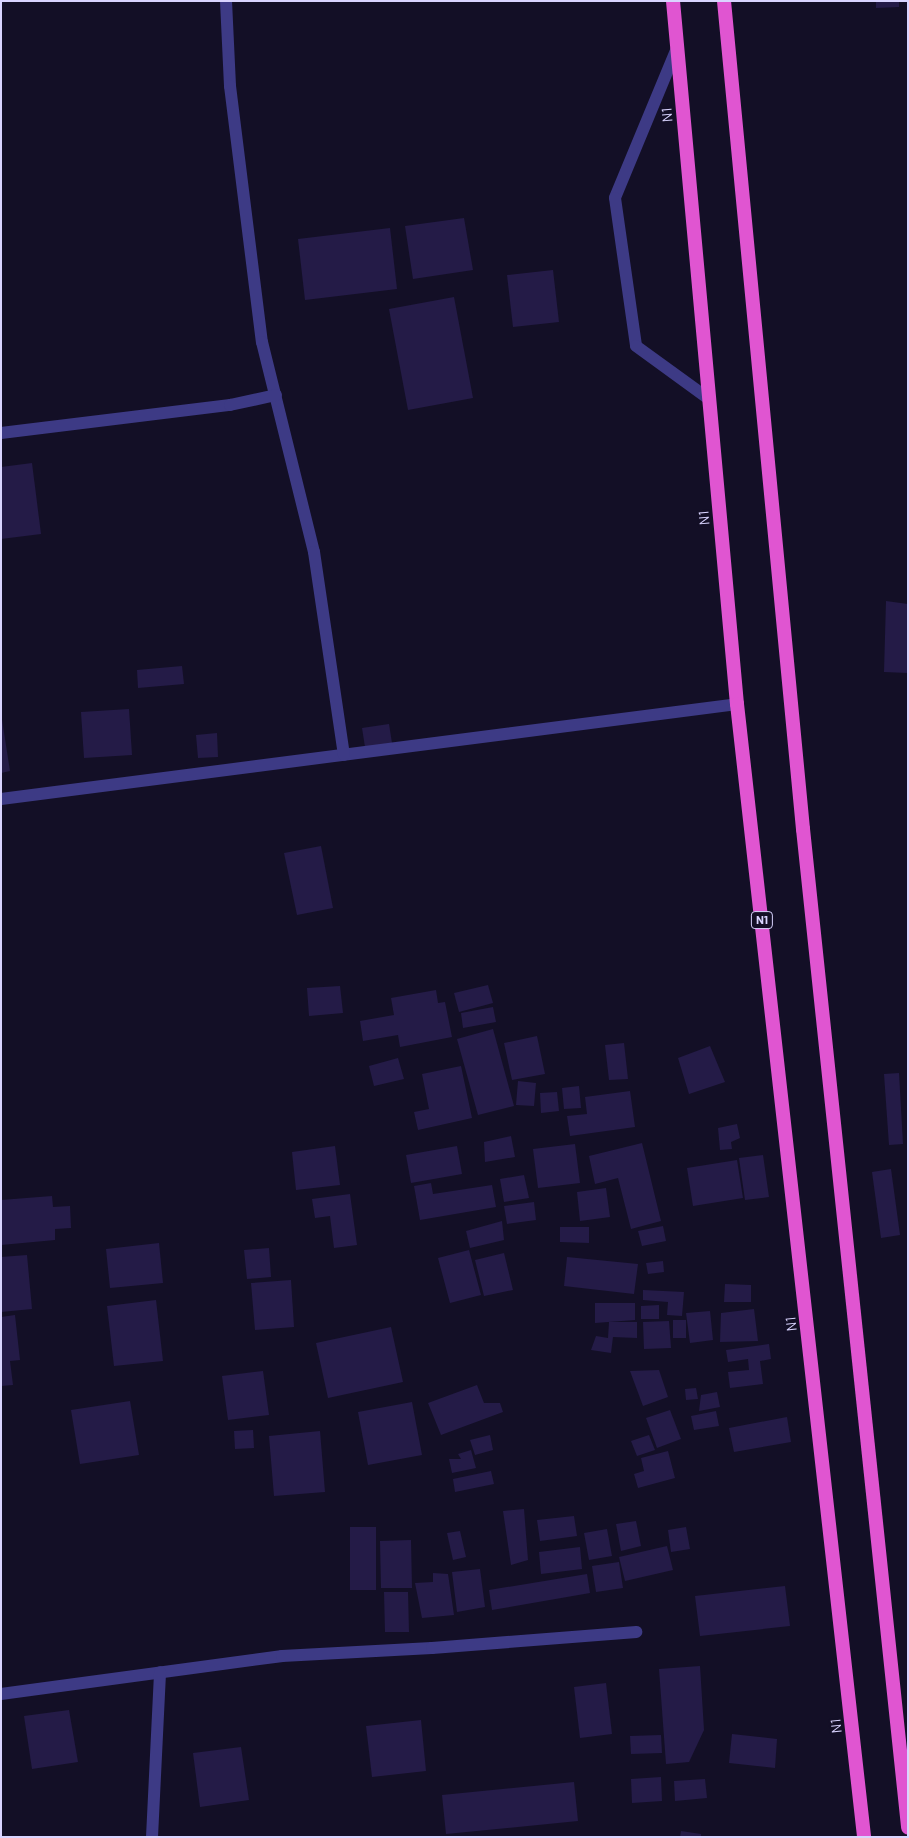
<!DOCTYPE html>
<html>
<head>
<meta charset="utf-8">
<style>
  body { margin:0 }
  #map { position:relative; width:909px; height:1838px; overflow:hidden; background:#130f26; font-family:Barlow,sans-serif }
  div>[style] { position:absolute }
  .building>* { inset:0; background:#241b47 }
  .service>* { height:12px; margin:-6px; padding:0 6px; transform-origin:6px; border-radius:6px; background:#3d3a85 }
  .minor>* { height:12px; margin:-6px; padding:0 6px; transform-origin:6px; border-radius:6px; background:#3d3a85 }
  .trunk>* { height:14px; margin:-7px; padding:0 7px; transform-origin:7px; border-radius:7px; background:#e055d1 }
  span { translate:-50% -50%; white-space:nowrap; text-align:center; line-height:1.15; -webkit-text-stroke:4.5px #130f26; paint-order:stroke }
  .shield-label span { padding:1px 4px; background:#130f26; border:1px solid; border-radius:4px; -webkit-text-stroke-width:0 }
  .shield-label { font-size:12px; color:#d9d4ff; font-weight:700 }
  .street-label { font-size:14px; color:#d9d4ff }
  .frame { position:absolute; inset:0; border:2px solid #d9d4ff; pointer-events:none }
</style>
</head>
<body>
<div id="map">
  <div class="building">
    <div style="clip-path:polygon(876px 1px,899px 1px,899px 7px,876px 8px)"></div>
    <div style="clip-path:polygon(464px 218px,473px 270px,413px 279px,405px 226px)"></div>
    <div style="clip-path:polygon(390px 228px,397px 289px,305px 300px,298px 239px)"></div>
    <div style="clip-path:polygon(553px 270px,559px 322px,513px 327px,507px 275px)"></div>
    <div style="clip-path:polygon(454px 297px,473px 398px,408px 410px,389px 309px)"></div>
    <div style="clip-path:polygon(32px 463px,41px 534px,1px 539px,1px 467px)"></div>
    <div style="clip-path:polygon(886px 601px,908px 604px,908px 673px,884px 672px)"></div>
    <div style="clip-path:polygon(182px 666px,184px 684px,138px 688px,137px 670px)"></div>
    <div style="clip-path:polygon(129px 709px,132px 755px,84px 758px,81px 712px)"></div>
    <div style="clip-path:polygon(1px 713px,10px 771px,1px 773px)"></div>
    <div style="clip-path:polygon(389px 724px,392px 743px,365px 747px,362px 728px)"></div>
    <div style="clip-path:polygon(217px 733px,218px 757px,198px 758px,196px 735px)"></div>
    <div style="clip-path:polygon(321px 846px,333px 908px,297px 915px,284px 853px)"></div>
    <div style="clip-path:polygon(488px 985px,493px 1003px,459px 1012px,454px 993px)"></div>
    <div style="clip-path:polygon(340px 986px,343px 1013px,309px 1016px,307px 988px)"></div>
    <div style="clip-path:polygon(436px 990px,438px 1003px,445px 1002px,452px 1037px,400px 1047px,398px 1035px,363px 1041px,360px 1021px,394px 1015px,391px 998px)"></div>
    <div style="clip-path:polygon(493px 1007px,496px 1022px,463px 1028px,461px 1013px)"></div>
    <div style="clip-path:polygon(493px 1029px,514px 1106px,478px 1115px,457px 1039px)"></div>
    <div style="clip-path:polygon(537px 1036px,545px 1074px,512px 1080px,504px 1043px)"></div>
    <div style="clip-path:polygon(624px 1043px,628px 1079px,609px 1080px,605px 1045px)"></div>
    <div style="clip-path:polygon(710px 1046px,725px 1082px,689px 1094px,678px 1058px)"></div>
    <div style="clip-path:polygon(398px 1058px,404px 1079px,374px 1086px,369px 1066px)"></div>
    <div style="clip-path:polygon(461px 1066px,472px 1118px,418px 1130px,414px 1112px,429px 1109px,422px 1074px)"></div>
    <div style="clip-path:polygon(899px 1073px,903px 1144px,889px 1145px,884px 1074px)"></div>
    <div style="clip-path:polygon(518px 1081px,536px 1083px,534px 1106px,516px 1105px)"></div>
    <div style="clip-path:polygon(579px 1086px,581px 1108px,564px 1109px,562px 1088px)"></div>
    <div style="clip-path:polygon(630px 1091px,635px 1127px,570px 1136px,567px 1116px,587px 1114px,585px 1097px)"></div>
    <div style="clip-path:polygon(557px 1092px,559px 1111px,541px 1113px,540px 1093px)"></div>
    <div style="clip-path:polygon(737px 1124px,740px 1138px,731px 1142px,732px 1149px,720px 1150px,718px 1128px)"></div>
    <div style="clip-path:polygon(511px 1136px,515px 1157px,485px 1162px,484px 1142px)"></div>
    <div style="clip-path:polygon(642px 1143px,661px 1221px,631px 1229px,618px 1178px,595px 1184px,589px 1156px)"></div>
    <div style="clip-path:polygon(575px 1144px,580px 1183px,538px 1188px,533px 1149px)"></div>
    <div style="clip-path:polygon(335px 1146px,340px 1185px,296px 1190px,292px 1152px)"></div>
    <div style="clip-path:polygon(457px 1146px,462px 1174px,411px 1183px,406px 1155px)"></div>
    <div style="clip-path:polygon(763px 1155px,769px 1197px,745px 1200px,739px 1158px)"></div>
    <div style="clip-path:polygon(737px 1160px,743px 1198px,693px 1206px,687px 1168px)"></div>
    <div style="clip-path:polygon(891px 1169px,900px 1235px,881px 1238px,872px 1172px)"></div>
    <div style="clip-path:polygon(524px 1175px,529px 1198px,504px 1202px,500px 1179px)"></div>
    <div style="clip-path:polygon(431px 1183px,433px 1194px,492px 1185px,496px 1207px,420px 1220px,414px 1186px)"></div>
    <div style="clip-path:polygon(606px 1188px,610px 1217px,580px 1221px,577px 1192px)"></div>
    <div style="clip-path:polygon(350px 1194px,357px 1245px,334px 1248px,330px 1216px,315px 1218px,312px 1199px)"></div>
    <div style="clip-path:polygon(52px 1196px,53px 1207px,70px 1206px,71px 1228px,55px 1229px,55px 1240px,1px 1245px,1px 1200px)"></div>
    <div style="clip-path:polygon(534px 1202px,536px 1220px,507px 1224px,504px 1206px)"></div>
    <div style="clip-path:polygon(502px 1221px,504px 1240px,470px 1248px,466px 1231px)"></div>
    <div style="clip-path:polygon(663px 1226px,666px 1241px,642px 1246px,638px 1231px)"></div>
    <div style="clip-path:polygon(560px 1227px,589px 1227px,589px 1243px,560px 1242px)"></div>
    <div style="clip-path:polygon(159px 1243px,163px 1283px,110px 1288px,106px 1249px)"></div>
    <div style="clip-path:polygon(269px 1248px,271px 1277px,247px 1279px,244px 1250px)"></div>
    <div style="clip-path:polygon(469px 1250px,481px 1295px,450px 1303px,438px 1258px)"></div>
    <div style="clip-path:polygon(504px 1253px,513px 1290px,484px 1296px,475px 1260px)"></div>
    <div style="clip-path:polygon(27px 1255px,32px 1309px,1px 1312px,1px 1257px)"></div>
    <div style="clip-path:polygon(567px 1257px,638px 1264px,634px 1294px,564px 1286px)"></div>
    <div style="clip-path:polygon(663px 1261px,664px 1272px,648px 1274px,646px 1263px)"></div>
    <div style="clip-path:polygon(291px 1280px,294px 1327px,255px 1330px,251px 1283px)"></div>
    <div style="clip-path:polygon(725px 1284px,751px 1285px,751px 1302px,724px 1302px)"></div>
    <div style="clip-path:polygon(643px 1290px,684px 1292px,682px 1316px,667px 1315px,668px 1302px,643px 1300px)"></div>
    <div style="clip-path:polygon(156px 1300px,163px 1361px,114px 1366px,107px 1306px)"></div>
    <div style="clip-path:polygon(595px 1303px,635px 1303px,635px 1320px,595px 1323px)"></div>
    <div style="clip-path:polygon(659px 1305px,659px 1319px,641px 1319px,641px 1306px)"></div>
    <div style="clip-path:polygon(754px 1309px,758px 1341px,720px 1342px,721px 1313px)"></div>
    <div style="clip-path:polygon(710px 1311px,713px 1340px,690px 1343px,686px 1313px)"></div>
    <div style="clip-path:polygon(15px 1315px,20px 1360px,10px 1361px,13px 1385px,1px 1386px,1px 1317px)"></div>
    <div style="clip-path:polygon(673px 1320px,686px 1320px,686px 1338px,673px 1338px)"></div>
    <div style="clip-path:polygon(669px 1321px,671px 1348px,644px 1349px,643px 1322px)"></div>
    <div style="clip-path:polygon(609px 1322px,637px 1322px,637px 1338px,613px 1337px,611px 1353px,591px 1350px,596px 1336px,608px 1338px)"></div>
    <div style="clip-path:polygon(391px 1327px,403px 1382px,328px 1398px,316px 1343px)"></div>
    <div style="clip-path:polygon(769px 1344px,771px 1359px,760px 1361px,763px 1384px,730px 1388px,728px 1372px,749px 1370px,748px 1359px,728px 1362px,726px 1350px)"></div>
    <div style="clip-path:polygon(659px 1370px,668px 1397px,643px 1406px,630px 1371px)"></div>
    <div style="clip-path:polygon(263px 1371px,269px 1415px,228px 1420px,222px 1376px)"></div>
    <div style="clip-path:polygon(477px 1385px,484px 1403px,500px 1403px,503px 1412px,441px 1435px,428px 1403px)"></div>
    <div style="clip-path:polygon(696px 1388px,698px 1399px,686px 1400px,685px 1389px)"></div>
    <div style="clip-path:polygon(717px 1392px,720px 1407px,699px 1411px,701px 1395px)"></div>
    <div style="clip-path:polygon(130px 1401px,139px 1455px,80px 1464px,71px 1410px)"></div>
    <div style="clip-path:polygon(412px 1402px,422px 1455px,368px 1465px,358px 1412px)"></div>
    <div style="clip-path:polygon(670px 1410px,681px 1439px,657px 1448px,646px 1418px)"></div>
    <div style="clip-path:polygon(716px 1411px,719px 1426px,694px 1430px,691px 1416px)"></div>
    <div style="clip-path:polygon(787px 1417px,791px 1442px,734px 1452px,729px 1428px)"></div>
    <div style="clip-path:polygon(253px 1430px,254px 1448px,235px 1449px,234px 1431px)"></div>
    <div style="clip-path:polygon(320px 1431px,325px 1492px,274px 1496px,269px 1436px)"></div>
    <div style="clip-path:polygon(490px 1435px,493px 1450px,475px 1455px,470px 1440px)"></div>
    <div style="clip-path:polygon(649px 1435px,655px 1450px,637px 1456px,631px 1441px)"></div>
    <div style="clip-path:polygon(471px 1450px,476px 1468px,452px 1473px,449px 1459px,461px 1459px,458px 1454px)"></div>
    <div style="clip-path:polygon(668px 1451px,675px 1478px,638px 1488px,634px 1474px,644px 1471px,641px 1458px)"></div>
    <div style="clip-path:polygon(491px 1471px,494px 1484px,455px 1492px,453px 1479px)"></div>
    <div style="clip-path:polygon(524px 1509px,528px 1560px,511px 1565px,503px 1511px)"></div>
    <div style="clip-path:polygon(574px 1516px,577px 1536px,540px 1541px,537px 1520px)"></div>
    <div style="clip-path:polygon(636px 1521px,641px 1546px,621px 1551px,616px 1524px)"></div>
    <div style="clip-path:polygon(350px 1527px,376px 1527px,376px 1590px,350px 1590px)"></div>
    <div style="clip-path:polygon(686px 1527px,690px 1549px,671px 1552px,668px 1530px)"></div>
    <div style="clip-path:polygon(607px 1529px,612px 1556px,589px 1560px,584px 1533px)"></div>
    <div style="clip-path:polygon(460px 1531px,466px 1557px,453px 1560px,447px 1533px)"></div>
    <div style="clip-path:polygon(411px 1540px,412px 1588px,381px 1588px,380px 1541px)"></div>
    <div style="clip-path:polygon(667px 1546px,673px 1570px,625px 1581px,619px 1557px)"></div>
    <div style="clip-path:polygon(580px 1547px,582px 1569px,541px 1574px,539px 1552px)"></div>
    <div style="clip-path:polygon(619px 1562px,623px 1588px,596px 1592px,592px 1566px)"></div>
    <div style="clip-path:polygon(480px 1569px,485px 1607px,457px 1612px,452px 1572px)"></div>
    <div style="clip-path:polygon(433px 1573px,448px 1574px,454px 1615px,422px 1618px,415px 1583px,433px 1582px)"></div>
    <div style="clip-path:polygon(587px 1574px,590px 1593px,492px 1610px,489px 1590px)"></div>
    <div style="clip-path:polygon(785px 1586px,790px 1626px,700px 1636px,695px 1596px)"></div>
    <div style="clip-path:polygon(384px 1592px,408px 1592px,409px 1632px,385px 1632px)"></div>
    <div style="clip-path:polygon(700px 1666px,704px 1730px,689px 1762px,666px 1764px,659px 1669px)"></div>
    <div style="clip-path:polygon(606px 1683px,612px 1734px,580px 1738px,574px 1687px)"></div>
    <div style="clip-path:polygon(69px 1710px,78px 1762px,32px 1769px,24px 1716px)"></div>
    <div style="clip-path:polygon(421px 1720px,426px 1771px,372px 1777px,366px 1726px)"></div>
    <div style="clip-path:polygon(732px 1734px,777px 1739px,775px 1768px,729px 1763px)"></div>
    <div style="clip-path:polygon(661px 1735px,662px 1753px,631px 1754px,630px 1736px)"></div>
    <div style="clip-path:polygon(241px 1747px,249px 1800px,200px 1807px,193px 1753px)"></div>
    <div style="clip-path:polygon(661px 1777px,662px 1801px,632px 1803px,631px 1779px)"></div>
    <div style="clip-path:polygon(705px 1779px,707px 1798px,675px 1801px,674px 1781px)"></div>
    <div style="clip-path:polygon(574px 1782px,578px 1821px,446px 1834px,442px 1795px)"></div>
    <div style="clip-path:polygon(681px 1831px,701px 1834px,701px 1837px,680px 1837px)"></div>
  </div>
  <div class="service">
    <div style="left:677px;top:48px;width:162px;rotate:112.5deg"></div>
    <div style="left:615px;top:198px;width:149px;rotate:81.9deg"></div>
    <div style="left:636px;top:346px;width:90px;rotate:36deg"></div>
    <div style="left:1px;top:799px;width:742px;rotate:-7.35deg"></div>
    <div style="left:1px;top:1694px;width:284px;rotate:-7.7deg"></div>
    <div style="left:282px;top:1656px;width:150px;rotate:-3.1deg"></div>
    <div style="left:432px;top:1648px;width:205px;rotate:-4.5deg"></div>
  </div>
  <div class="minor">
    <div style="left:226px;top:1px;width:85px;rotate:87.3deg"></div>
    <div style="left:230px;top:86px;width:258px;rotate:82.9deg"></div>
    <div style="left:262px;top:342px;width:216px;rotate:76.1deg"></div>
    <div style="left:314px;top:552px;width:205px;rotate:81.6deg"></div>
    <div style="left:1px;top:433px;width:231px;rotate:-7deg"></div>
    <div style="left:230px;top:405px;width:47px;rotate:-12.3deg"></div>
    <div style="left:152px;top:1837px;width:165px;rotate:-87.2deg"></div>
  </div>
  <div class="trunk">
    <div style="left:673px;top:1px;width:706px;rotate:84.8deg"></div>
    <div style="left:737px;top:704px;width:1140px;rotate:83.6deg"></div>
    <div style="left:724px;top:1px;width:832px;rotate:84.55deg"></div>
    <div style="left:803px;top:829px;width:1004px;rotate:83.99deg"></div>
  </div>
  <div class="shield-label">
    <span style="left:762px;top:920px">N1</span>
  </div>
  <div class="street-label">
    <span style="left:667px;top:115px;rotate:-95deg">N1</span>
    <span style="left:704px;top:518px;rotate:-95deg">N1</span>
    <span style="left:791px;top:1324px;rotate:-96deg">N1</span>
    <span style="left:836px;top:1726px;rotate:-96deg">N1</span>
  </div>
  <div class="frame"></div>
</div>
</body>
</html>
